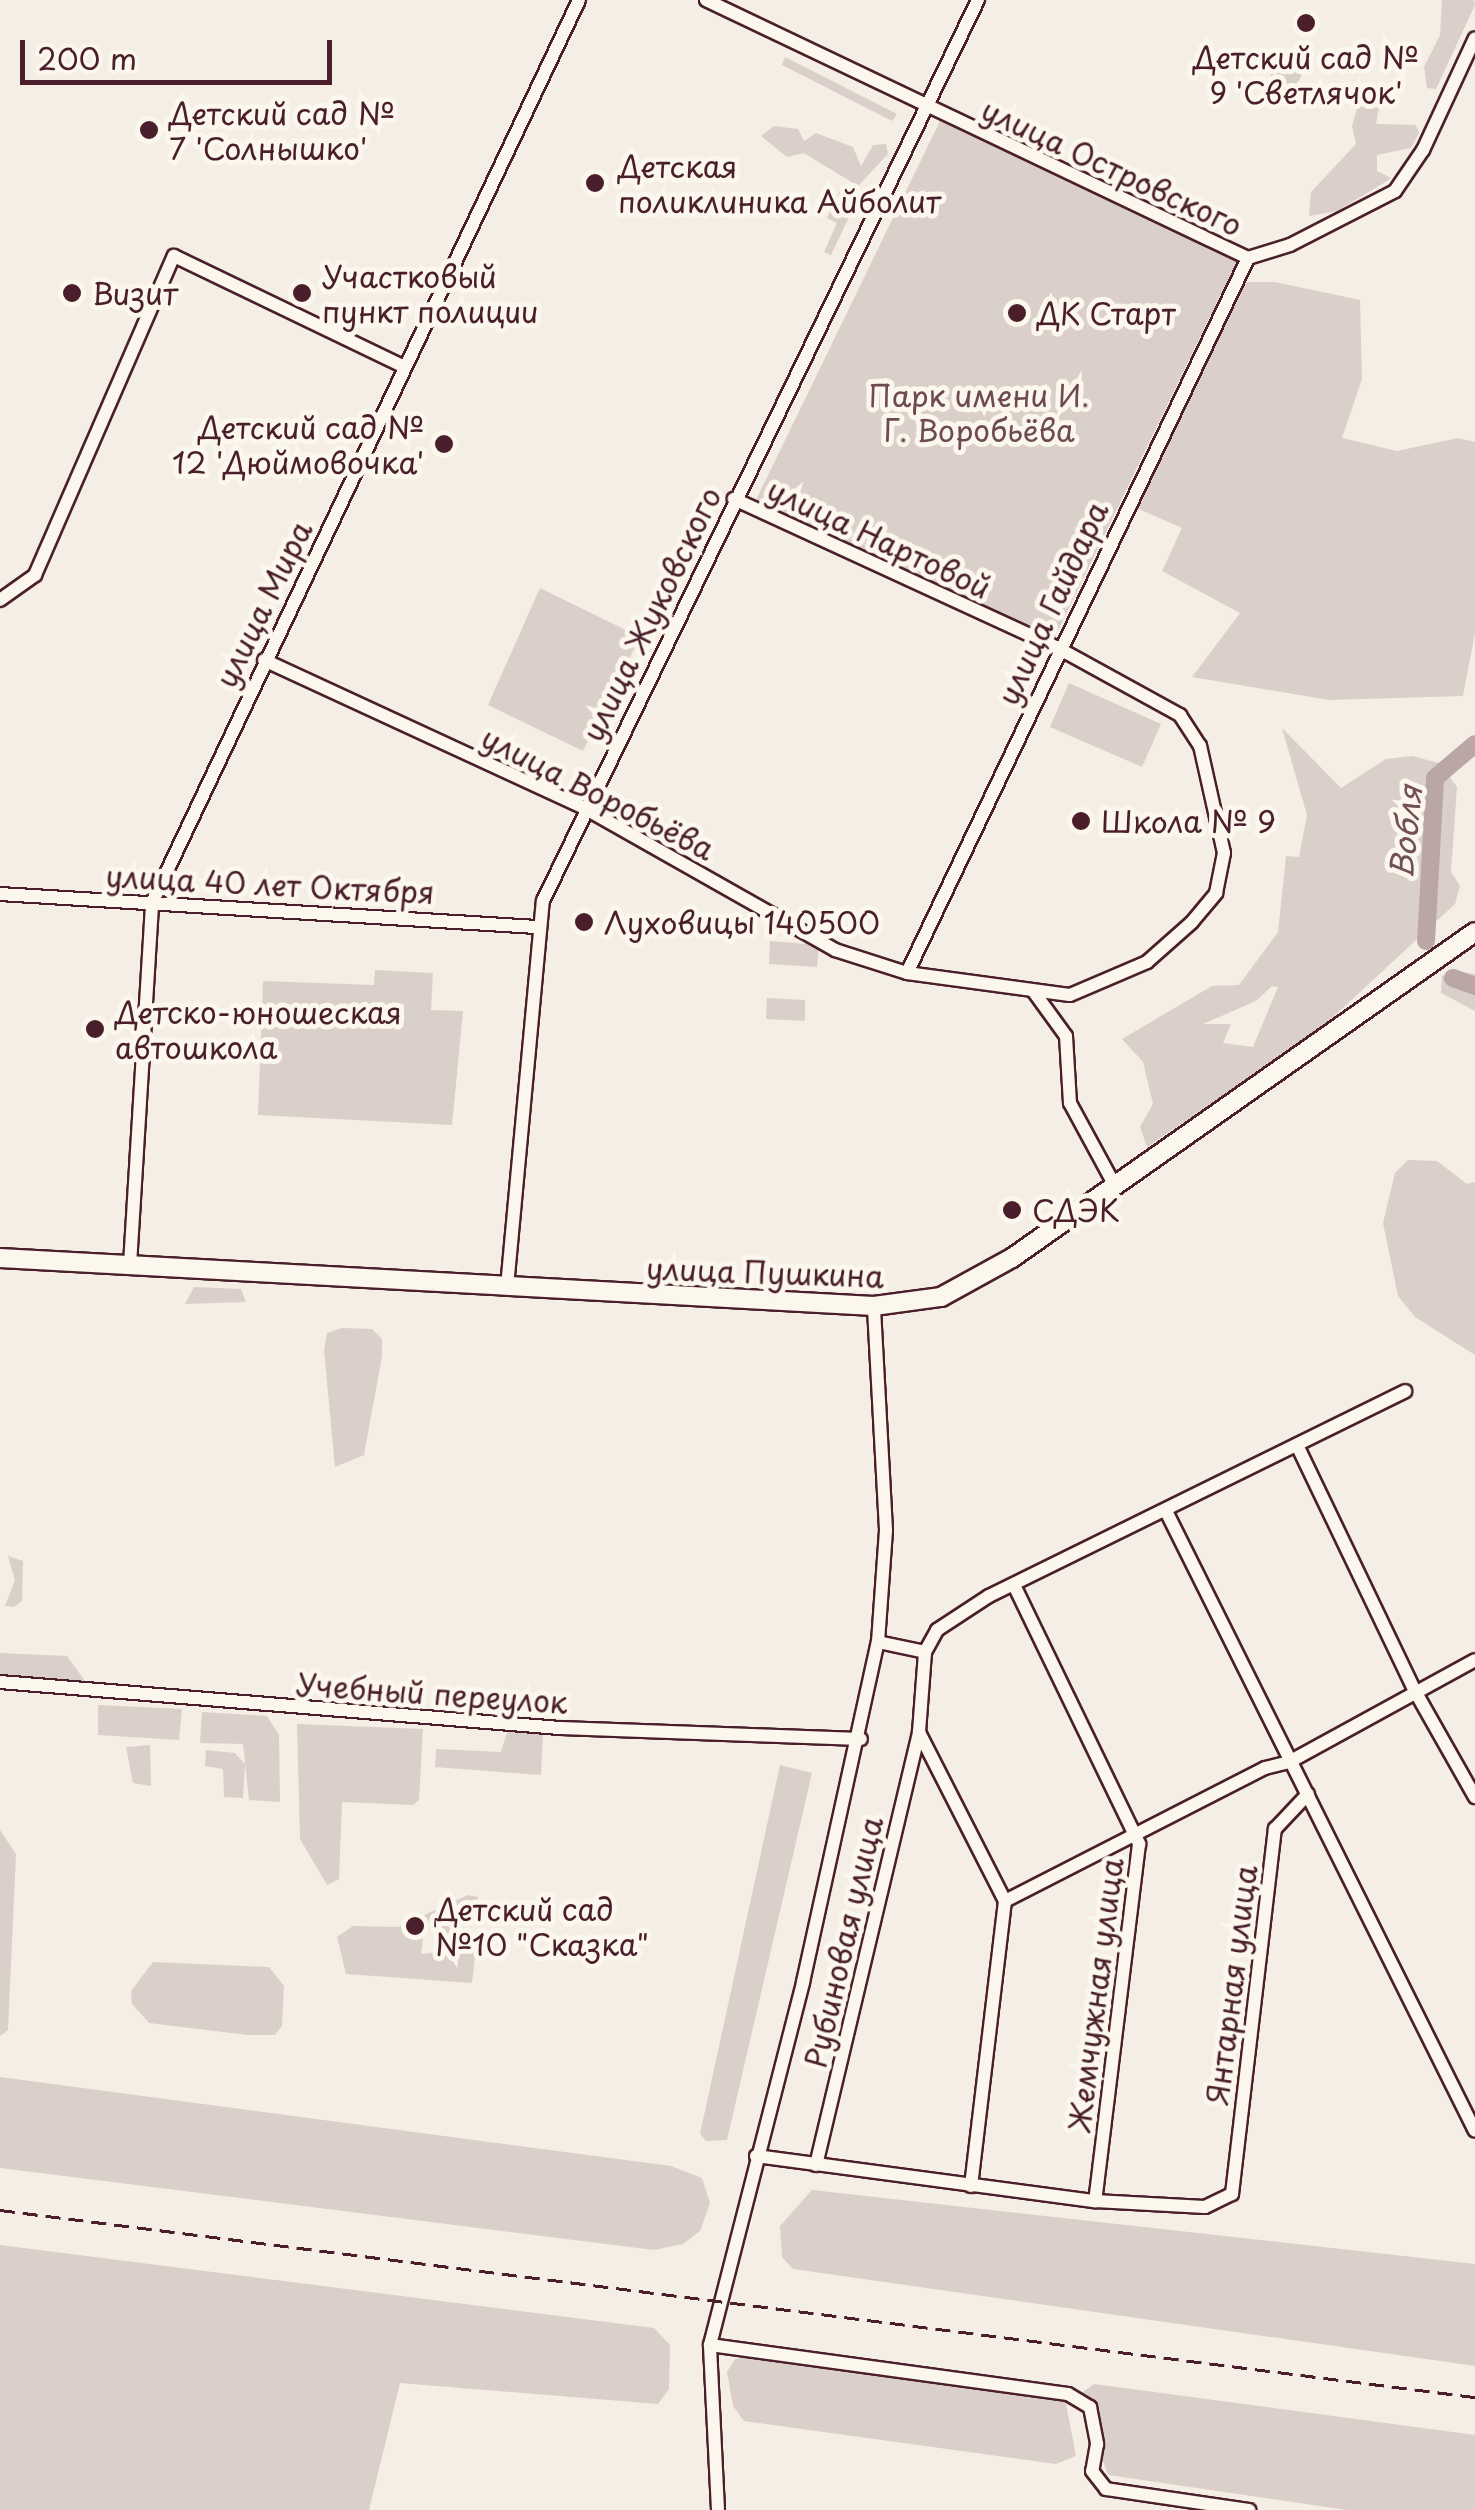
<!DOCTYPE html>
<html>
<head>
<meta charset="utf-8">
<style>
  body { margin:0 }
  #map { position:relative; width:1475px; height:2510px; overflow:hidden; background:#f4eee4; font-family:"Playpen Sans",sans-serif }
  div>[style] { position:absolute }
  .green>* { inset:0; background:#dbd0c9 }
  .round { border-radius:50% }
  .river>* { height:18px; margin:-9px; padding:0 9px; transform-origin:9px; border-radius:9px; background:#baa7a5 }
  .roads { filter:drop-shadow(2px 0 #4a1f2b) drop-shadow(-2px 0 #4a1f2b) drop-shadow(0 2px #4a1f2b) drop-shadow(0 -2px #4a1f2b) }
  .minor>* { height:12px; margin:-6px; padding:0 6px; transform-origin:6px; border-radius:6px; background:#fbf7ec }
  .major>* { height:18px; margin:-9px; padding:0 9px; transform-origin:9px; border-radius:9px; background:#fbf7ec }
  .rail>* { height:2.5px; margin-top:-1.25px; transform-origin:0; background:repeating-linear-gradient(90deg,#4a1f2b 0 15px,transparent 0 23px) }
  .dots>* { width:28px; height:28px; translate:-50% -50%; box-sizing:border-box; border:5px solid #fbf7ec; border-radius:50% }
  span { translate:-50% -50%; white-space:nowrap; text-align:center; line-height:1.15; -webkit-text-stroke:10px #fbf7ec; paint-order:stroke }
  .poi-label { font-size:30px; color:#4a1f2b }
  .left { translate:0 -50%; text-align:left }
  .right { translate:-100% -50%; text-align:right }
  .street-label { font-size:30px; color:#4a1f2b }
  .park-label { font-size:30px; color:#6e4b52 }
  .water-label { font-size:32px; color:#714f56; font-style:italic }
  .scale { position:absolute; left:20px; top:40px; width:312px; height:45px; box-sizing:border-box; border:5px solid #4a1f2b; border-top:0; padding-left:12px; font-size:30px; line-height:35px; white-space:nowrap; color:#4a1f2b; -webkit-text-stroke:8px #fbf7ec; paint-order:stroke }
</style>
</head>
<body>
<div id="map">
  <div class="green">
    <div style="clip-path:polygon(1442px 0,1474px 0,1475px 5px,1436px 89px,1427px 88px,1424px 67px,1440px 35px)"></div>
    <div class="round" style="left:1270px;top:55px;width:32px;height:32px"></div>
    <div style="clip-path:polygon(785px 57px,897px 114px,892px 121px,782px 65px)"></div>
    <div style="clip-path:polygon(1360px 98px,1379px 108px,1376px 124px,1416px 125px,1419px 133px,1411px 148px,1377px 155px,1377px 171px,1391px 178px,1387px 181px,1337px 211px,1309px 216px,1311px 192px,1356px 144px,1352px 126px)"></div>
    <div style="clip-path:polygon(941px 119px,1237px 261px,1054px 639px,756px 500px)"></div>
    <div style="clip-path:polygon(774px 126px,798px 129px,804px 141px,816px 133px,853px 147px,861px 166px,873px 145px,886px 144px,888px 154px,858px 186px,804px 153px,787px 157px,761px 136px)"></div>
    <div style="clip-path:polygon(842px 187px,858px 198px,831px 255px,824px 252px,837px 223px,827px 218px)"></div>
    <div style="clip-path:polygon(1243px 282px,1275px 282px,1360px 300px,1362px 379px,1342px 438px,1397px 451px,1458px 438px,1475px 442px,1475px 633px,1463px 696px,1329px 700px,1192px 677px,1240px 613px,1162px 571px,1182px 528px,1132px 506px)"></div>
    <div style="clip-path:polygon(540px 588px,640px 637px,583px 751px,488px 705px)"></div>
    <div style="clip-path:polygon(1069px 683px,1161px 724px,1142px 767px,1050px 727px)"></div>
    <div style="clip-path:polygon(evenodd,1282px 728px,1341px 788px,1386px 759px,1412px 756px,1439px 763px,1457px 787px,1451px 872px,1460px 886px,1455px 904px,1318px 1031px,1147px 1147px,1140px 1127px,1153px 1104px,1143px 1062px,1122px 1039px,1212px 986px,1239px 985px,1278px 932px,1286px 856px,1299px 857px,1307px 815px,1282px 728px,1272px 986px,1278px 987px,1253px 1047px,1223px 1043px,1231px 1024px,1203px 1024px,1256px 1001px,1272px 986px)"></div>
    <div style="clip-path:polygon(770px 941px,819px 945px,817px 967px,769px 964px)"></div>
    <div style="clip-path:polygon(375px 970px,433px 973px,431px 1010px,463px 1011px,452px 1125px,258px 1115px,263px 981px,374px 985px)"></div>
    <div style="clip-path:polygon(1456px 971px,1475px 974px,1475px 1011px,1441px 993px,1442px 976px)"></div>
    <div style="clip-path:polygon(767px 998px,805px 1000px,805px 1021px,766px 1019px)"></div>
    <div style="clip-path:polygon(1408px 1160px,1437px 1161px,1467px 1184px,1475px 1182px,1475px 1355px,1415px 1317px,1398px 1296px,1383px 1223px,1395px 1173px)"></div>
    <div style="clip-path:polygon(194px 1287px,241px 1289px,246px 1302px,185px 1304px)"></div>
    <div style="clip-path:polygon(342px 1328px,372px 1329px,382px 1339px,382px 1356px,364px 1455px,335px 1467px,324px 1350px,327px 1333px)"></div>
    <div style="clip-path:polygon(8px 1556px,23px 1561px,22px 1601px,14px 1607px,5px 1606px,15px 1580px)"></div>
    <div style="clip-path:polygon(0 1653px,67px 1656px,88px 1685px,0 1680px)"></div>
    <div style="clip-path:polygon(98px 1705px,182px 1709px,179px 1740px,98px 1735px)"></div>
    <div style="clip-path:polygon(202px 1712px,267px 1716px,279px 1735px,280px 1802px,249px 1800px,243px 1744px,200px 1743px)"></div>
    <div style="clip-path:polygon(297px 1724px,423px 1729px,419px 1800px,413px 1805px,342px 1802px,339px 1879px,327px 1885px,300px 1839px)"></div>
    <div style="clip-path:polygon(508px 1729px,543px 1733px,541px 1775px,435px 1767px,436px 1749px,501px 1752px)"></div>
    <div style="clip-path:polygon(150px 1745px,151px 1786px,133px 1783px,126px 1747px)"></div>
    <div style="clip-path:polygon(206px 1750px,235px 1753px,245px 1764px,243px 1798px,224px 1797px,223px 1769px,205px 1766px)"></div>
    <div style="clip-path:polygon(780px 1765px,812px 1773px,727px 2140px,706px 2141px,700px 2134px)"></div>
    <div style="clip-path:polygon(0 1830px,16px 1854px,8px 2030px,0 2036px)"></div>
    <div style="clip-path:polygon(468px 1895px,478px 1897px,478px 1917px,452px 1916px,452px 1940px,446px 1940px,446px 1931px,424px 1929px,421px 1954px,476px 1949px,472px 1983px,346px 1974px,337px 1937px,353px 1926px,398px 1927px)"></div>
    <div style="clip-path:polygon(153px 1962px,269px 1967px,284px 1986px,282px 2026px,275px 2035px,248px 2035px,149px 2023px,132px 2004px,131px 1991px)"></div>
    <div style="clip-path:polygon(0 2077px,671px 2166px,702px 2178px,710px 2203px,700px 2231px,683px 2244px,654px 2250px,0 2168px)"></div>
    <div style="clip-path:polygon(812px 2190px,1475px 2264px,1475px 2366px,793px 2269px,782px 2257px,780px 2226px)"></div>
    <div style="clip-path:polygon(0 2245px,654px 2328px,670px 2345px,669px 2389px,658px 2404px,400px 2383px,369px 2510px,0 2510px)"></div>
    <div style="clip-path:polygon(754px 2356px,1065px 2399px,1076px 2456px,1056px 2464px,744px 2421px,733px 2406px,727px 2372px,735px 2359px)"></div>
    <div style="clip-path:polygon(1094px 2384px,1475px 2435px,1475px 2510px,1347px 2510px,1108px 2475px,1085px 2411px,1083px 2392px)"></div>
  </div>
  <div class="river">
    <div style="left:1426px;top:941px;width:163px;rotate:-86.8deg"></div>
    <div style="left:1435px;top:778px;width:52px;rotate:-40.4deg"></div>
    <div style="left:1453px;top:978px;width:23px;rotate:20deg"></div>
  </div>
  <div class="roads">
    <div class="minor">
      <div style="left:706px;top:0;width:600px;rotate:25.46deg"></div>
      <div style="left:1248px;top:258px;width:44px;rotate:-17.2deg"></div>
      <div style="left:1290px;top:245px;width:118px;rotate:-27.2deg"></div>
      <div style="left:1395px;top:191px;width:50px;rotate:-55.7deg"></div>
      <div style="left:1423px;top:150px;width:123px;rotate:-65.1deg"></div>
      <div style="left:0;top:600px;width:43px;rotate:-35.5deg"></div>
      <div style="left:35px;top:575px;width:348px;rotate:-66.5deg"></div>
      <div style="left:174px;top:256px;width:256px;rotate:25.7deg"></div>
      <div style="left:264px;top:660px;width:355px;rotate:24.8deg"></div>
      <div style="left:586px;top:809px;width:286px;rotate:29.5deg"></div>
      <div style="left:835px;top:950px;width:76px;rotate:17.7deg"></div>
      <div style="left:907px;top:973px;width:164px;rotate:7.7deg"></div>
      <div style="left:1070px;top:995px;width:84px;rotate:-23.2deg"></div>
      <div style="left:1147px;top:962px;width:60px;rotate:-41.6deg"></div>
      <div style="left:1192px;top:922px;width:38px;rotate:-50deg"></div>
      <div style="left:1216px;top:893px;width:41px;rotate:-78.7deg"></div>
      <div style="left:1224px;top:853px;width:110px;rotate:-102.6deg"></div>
      <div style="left:1200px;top:746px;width:37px;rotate:-123deg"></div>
      <div style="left:1180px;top:715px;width:139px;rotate:-151.2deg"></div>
      <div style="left:1058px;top:648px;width:357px;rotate:-155.3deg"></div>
      <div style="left:0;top:894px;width:538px;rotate:3.52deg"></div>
      <div style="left:907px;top:973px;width:792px;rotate:-64.5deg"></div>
      <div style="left:1034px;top:992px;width:54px;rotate:54deg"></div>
      <div style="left:1066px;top:1036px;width:67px;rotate:86.6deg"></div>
      <div style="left:1070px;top:1103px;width:92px;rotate:61.5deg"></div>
      <div style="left:130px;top:1265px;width:363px;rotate:-86.5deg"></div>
      <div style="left:152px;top:903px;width:999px;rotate:-64.69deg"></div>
      <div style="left:507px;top:1287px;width:388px;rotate:-84.7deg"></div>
      <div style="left:543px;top:901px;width:1001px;rotate:-64.23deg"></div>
      <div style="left:1297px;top:1445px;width:273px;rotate:64.4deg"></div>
      <div style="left:1415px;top:1691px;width:122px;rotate:60.5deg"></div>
      <div style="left:1167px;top:1513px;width:690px;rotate:63.51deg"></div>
      <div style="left:1014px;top:1585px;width:288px;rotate:64.2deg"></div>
      <div style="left:1139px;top:1844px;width:360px;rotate:97deg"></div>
      <div style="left:878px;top:1642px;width:48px;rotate:12deg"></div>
      <div style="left:0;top:1682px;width:562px;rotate:4.7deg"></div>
      <div style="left:560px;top:1728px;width:301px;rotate:2.1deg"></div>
      <div style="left:1005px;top:1901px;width:292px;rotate:-27.1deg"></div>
      <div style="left:1265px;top:1768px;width:25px;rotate:-14deg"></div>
      <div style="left:1289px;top:1762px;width:212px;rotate:-28.7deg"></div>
      <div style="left:756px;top:2156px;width:342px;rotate:7.6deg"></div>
      <div style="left:1095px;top:2201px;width:110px;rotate:3.1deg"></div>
      <div style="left:1205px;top:2207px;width:30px;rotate:-26deg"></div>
      <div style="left:1232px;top:2194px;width:368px;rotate:-83.3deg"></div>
      <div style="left:1275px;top:1829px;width:48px;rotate:-46.7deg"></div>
      <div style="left:816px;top:2165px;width:445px;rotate:-76.6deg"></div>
      <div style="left:971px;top:2186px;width:287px;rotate:-83.2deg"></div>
      <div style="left:1005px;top:1901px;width:190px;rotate:-117deg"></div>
      <div style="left:919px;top:1732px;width:80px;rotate:-85.7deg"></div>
      <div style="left:925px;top:1652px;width:25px;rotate:-61deg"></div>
      <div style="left:937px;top:1630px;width:62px;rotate:-33.2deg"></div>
      <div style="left:989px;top:1596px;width:464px;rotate:-26.2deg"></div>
      <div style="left:710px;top:2345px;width:361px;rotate:7.8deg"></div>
      <div style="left:1068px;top:2394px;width:26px;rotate:31deg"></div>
      <div style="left:1090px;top:2407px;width:38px;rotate:79deg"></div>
      <div style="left:1097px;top:2444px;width:27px;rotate:100deg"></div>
      <div style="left:1092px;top:2471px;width:23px;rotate:52deg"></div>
      <div style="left:1106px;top:2489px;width:145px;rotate:8.4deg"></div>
      <div style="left:718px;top:2510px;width:165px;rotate:-92.8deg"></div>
      <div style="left:710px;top:2345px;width:375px;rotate:-75.6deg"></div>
      <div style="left:803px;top:1982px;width:348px;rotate:-77.6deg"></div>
      <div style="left:878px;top:1642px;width:112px;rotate:-85.9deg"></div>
      <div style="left:886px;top:1530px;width:224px;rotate:-93.1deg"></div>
    </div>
    <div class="major">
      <div style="left:0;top:1258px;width:875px;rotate:3.14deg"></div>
      <div style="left:874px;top:1306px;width:68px;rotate:-7.7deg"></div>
      <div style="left:941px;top:1297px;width:81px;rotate:-28.8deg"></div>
      <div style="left:1012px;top:1258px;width:566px;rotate:-35.15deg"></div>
    </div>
  </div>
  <div class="rail">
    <div style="left:0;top:2210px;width:1487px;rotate:7.23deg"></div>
  </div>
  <div class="dots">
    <div style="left:1306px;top:23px;background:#4a1f2b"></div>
    <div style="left:149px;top:130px;background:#4a1f2b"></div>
    <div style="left:595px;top:183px;background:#4a1f2b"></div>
    <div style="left:72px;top:293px;background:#4a1f2b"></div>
    <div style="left:302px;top:293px;background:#4a1f2b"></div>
    <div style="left:1017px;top:313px;background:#4a1f2b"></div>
    <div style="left:444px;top:444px;background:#4a1f2b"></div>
    <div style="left:1081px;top:821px;background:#4a1f2b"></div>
    <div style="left:584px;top:922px;background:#4a1f2b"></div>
    <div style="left:95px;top:1029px;background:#4a1f2b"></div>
    <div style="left:1012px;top:1210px;background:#4a1f2b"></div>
    <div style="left:415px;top:1926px;background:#4a1f2b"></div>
  </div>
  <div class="poi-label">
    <span style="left:1306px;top:74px">Детский сад №<br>9 'Светлячок'</span>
    <span class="left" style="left:169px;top:130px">Детский сад №<br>7 'Солнышко'</span>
    <span class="left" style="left:618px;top:183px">Детская<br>поликлиника Айболит</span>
    <span class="left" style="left:322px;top:293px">Участковый<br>пункт полиции</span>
    <span class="left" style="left:92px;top:293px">Визит</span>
    <span class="left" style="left:1037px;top:313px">ДК Старт</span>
    <span class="right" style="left:424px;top:444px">Детский сад №<br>12 'Дюймовочка'</span>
    <span class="left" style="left:1101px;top:821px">Школа № 9</span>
    <span class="left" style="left:604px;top:922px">Луховицы 140500</span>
    <span class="left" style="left:115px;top:1029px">Детско-юношеская<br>автошкола</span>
    <span class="left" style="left:1032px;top:1210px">СДЭК</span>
    <span class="left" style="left:435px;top:1926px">Детский сад<br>№10 "Сказка"</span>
  </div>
  <div class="street-label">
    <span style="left:1112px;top:167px;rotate:25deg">улица Островского</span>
    <span style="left:879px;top:538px;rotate:25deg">улица Нартовой</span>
    <span style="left:1052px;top:603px;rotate:-65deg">улица Гайдара</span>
    <span style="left:263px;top:604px;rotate:-64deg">улица Мира</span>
    <span style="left:651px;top:614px;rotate:-64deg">улица Жуковского</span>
    <span style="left:598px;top:793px;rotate:27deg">улица Воробьёва</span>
    <span style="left:270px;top:884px;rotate:3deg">улица 40 лет Октября</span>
    <span style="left:765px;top:1272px;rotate:2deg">улица Пушкина</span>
    <span style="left:432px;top:1693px;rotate:4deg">Учебный переулок</span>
    <span style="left:843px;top:1942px;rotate:-77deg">Рубиновая улица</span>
    <span style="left:1231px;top:1985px;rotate:-83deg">Янтарная улица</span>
    <span style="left:1095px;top:1995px;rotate:-83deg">Жемчужная улица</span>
  </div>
  <div class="park-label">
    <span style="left:979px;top:412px">Парк имени И.<br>Г. Воробьёва</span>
  </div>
  <div class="water-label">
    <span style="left:1405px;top:832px;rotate:-84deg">Вобля</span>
  </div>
  <div class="scale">200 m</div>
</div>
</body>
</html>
